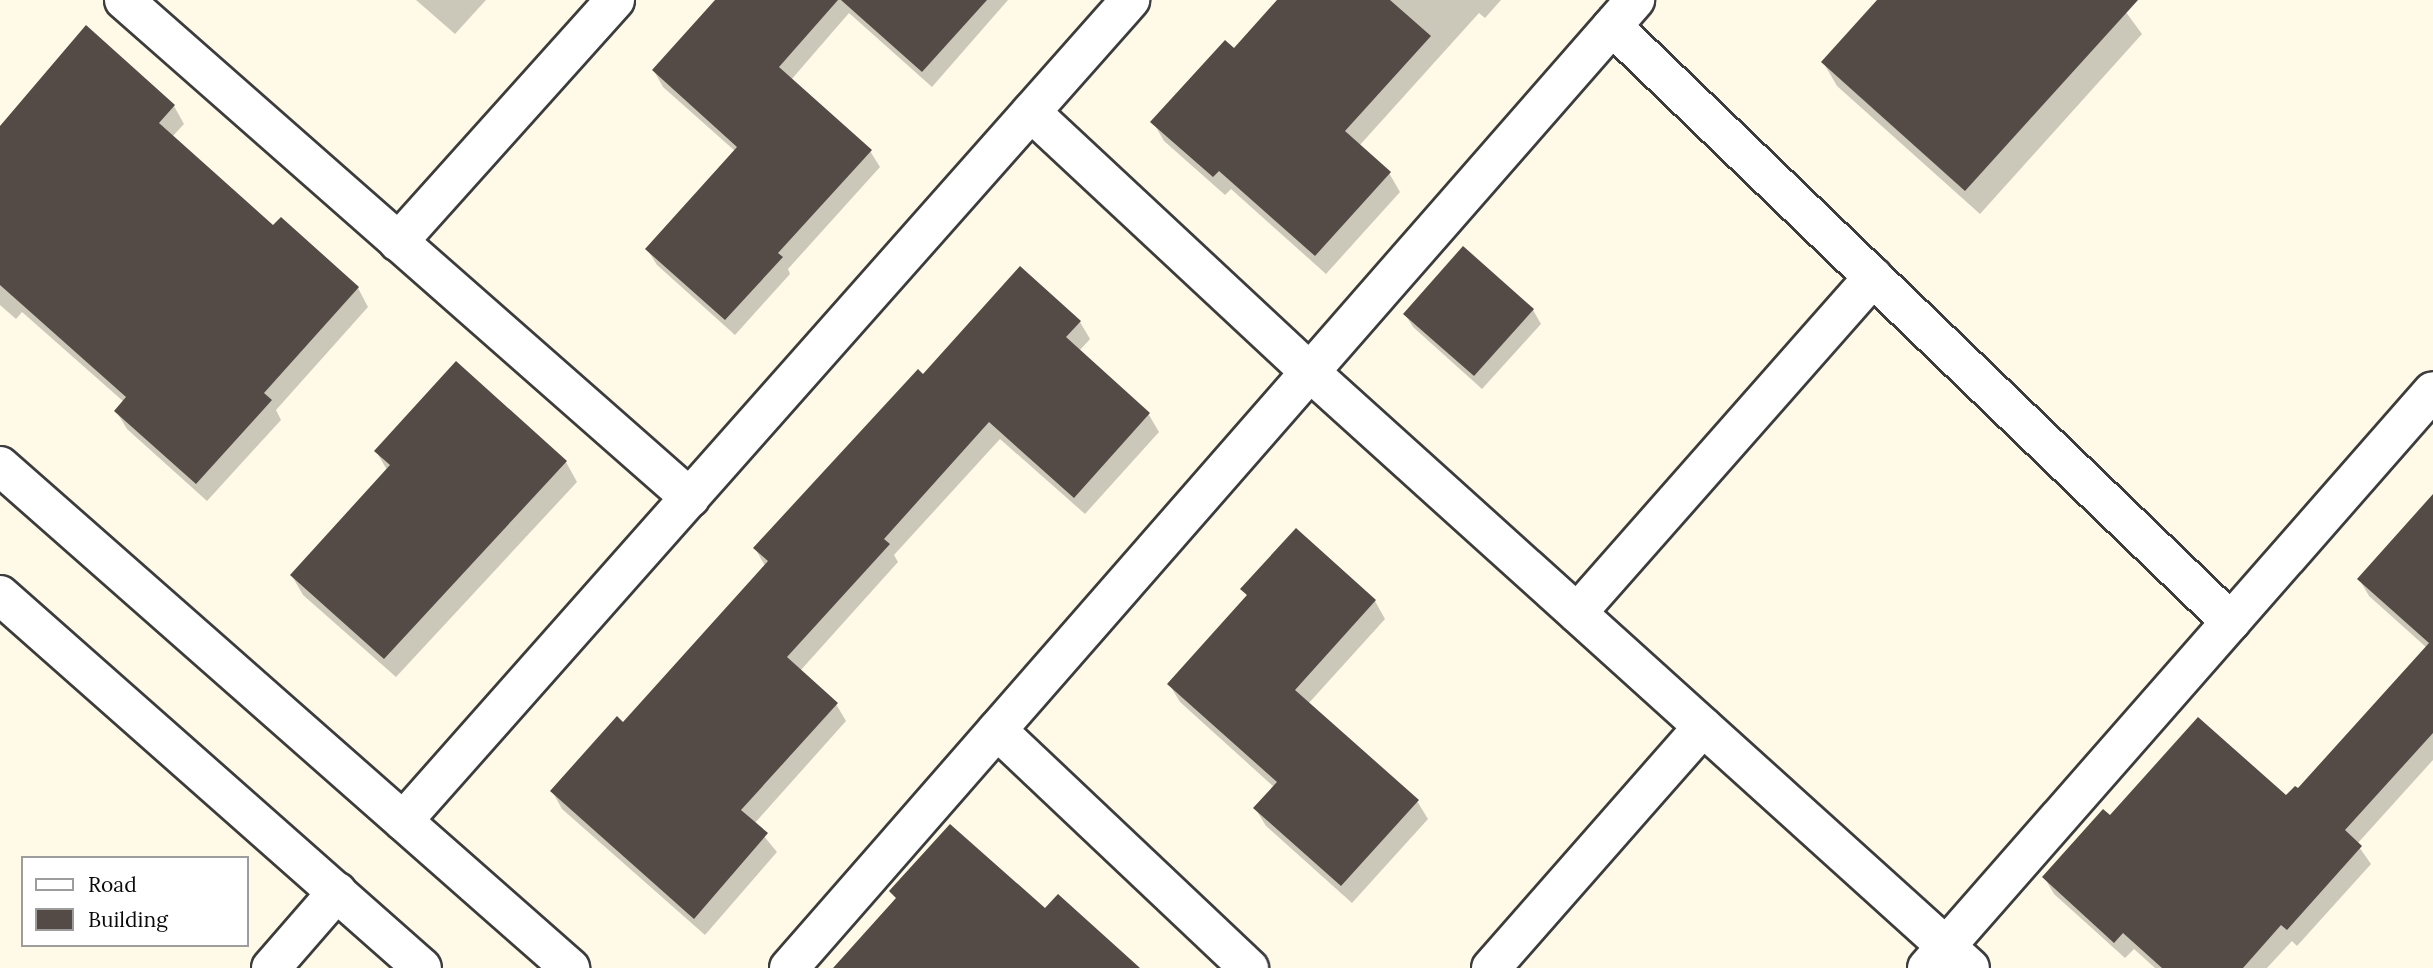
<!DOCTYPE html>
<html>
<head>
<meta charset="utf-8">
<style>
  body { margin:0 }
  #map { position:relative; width:2433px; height:968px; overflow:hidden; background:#fffae8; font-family:Lora,serif }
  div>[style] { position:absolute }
  .shadow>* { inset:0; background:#0003 }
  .building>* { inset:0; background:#544b46 }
  .roads { filter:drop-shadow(2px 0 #3d3d3d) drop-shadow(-2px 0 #3d3d3d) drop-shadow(0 2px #3d3d3d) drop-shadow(0 -2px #3d3d3d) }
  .street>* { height:38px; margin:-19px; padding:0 19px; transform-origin:19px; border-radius:19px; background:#fff }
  span { translate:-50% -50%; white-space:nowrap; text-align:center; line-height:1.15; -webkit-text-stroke:7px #fff; paint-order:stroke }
  .legend { position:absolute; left:21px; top:856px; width:228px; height:91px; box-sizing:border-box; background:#fff; border:2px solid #9d9d9d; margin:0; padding:9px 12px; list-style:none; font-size:21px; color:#0a0a0a }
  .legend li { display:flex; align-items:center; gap:14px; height:35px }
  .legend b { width:35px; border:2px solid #9d9d9d }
</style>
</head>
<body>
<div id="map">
  <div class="shadow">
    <div style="clip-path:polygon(416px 0,486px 0,455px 34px)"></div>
    <div style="clip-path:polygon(717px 0,1008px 0,932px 87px,849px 13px,791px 80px,870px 151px,880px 167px,788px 269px,790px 274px,735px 335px,657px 265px,647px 249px,735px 151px,663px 87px,654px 71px)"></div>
    <div style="clip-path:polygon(1278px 0,1501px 0,1485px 18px,1479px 13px,1359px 146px,1389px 173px,1400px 192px,1326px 274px,1231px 189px,1225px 195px,1164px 141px,1153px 122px,1234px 50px)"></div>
    <div style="clip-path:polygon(1879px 0,2117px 0,2142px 34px,1980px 214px,1837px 86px,1823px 62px)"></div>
    <div style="clip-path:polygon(174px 106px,184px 124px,172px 137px,274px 228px,358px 288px,368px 307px,276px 410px,281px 420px,207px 501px,127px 429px,116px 411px,124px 402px,22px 312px,16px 319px,0 305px,0 128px)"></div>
    <div style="clip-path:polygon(1463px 249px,1533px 310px,1541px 324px,1482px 389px,1413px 327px,1405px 314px)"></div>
    <div style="clip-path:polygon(1080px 322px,1090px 339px,1079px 351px,1149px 415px,1159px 432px,1085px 514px,1000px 439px,894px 555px,898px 562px,800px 671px,836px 704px,846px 721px,754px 824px,777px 852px,705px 935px,562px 809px,552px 791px,623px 724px,765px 566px,755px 548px,923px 376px)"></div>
    <div style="clip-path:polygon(376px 451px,566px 462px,577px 482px,396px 677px,303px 595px,292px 576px,387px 470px)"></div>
    <div style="clip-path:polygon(2433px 520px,2433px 760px,2357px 844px,2371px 864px,2297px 946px,2292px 941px,2267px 968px,2155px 968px,2134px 949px,2125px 958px,2054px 894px,2044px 877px,2110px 817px,2286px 798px,2298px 791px,2427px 648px,2369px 596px,2359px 579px)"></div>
    <div style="clip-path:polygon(1296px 531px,1375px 601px,1385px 619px,1308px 704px,1417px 801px,1428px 819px,1352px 903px,1266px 826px,1255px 808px,1274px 787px,1180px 702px,1169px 684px,1248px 598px,1243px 589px)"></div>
  </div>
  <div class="building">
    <div style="clip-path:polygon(715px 0,838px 0,779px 67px,872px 150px,778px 253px,783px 257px,725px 320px,645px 249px,737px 147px,652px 70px)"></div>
    <div style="clip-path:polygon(841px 0,987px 0,922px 72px)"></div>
    <div style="clip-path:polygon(1277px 0,1390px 0,1431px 36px,1345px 131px,1391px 172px,1315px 256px,1219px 171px,1213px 177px,1150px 122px,1225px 40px,1234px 48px)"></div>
    <div style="clip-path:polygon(1877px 0,2138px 0,1965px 191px,1821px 62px)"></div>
    <div style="clip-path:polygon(86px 25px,175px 105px,159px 123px,273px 225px,281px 217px,359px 287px,264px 393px,272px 400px,196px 484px,114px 411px,126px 397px,0 285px,0 126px)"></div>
    <div style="clip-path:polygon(1463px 246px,1534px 309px,1474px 376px,1403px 314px)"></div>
    <div style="clip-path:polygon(1020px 266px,1081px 321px,1066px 337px,1150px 413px,1074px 498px,989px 422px,884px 539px,890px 544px,787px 657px,838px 703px,741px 810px,768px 833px,694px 919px,550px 791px,617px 716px,623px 722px,768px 561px,753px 548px,918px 369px,923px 374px)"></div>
    <div style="clip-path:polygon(456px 361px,567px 461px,384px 659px,290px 575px,390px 465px,374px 451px)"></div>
    <div style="clip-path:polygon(2433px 494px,2433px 733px,2345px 830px,2362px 846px,2287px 930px,2281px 925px,2243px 968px,2162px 968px,2123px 933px,2114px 943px,2042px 877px,2103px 809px,2110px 815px,2198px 717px,2286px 795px,2295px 786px,2298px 788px,2429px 643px,2357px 579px)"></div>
    <div style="clip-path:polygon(1296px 528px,1376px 600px,1295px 690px,1419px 800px,1341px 886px,1253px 808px,1277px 782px,1167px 684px,1247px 595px,1240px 589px)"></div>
    <div style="clip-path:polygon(950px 824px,1045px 908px,1058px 894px,1140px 968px,833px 968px,896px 898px,889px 891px)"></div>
  </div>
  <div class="roads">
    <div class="street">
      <div style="left:124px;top:0;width:754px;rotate:41.34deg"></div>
      <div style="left:1612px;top:26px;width:859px;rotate:43.92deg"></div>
      <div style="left:1031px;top:112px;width:381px;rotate:43deg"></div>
      <div style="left:1310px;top:372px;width:889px;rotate:42.08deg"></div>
      <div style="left:398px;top:242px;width:325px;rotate:-48.1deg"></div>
      <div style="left:0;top:466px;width:760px;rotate:41.37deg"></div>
      <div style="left:0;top:595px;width:563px;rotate:41.47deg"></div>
      <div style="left:1577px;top:613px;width:448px;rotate:-48.6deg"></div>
      <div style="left:997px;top:730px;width:347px;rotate:43.4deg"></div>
      <div style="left:403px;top:821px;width:1097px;rotate:-48.47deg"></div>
      <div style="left:271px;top:968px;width:101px;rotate:-49deg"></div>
      <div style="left:789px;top:968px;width:1286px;rotate:-48.85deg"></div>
      <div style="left:1491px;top:968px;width:321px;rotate:-48.7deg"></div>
      <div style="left:1927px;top:968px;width:767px;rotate:-48.75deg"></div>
    </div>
  </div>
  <ul class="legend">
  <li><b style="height:9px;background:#fff"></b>Road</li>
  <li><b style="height:19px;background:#544b46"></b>Building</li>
  </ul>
</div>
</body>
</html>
